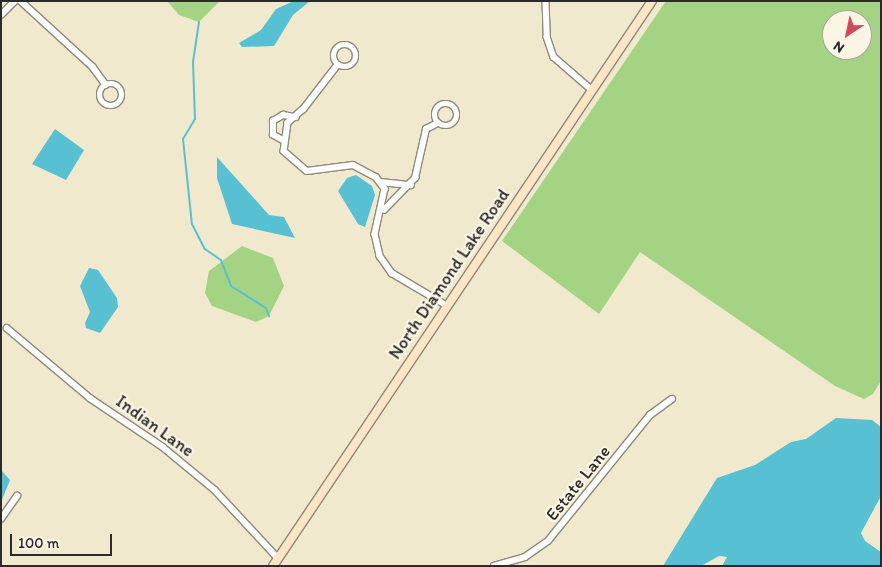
<!DOCTYPE html>
<html>
<head>
<meta charset="utf-8">
<style>
  body { margin:0 }
  #map { position:relative; width:882px; height:567px; overflow:hidden; background:#f0e9cd; font-family:Itim,sans-serif }
  div>[style] { position:absolute }
  .green>* { inset:0; background:#a4d483 }
  .water>* { inset:0; background:#57c1d3 }
  .stream>* { height:2px; margin:-1px; padding:0 1px; transform-origin:1px; border-radius:1px; background:#57c1d3 }
  .roads { filter:drop-shadow(1px 0 #8e8a7c) drop-shadow(-1px 0 #8e8a7c) drop-shadow(0 1px #8e8a7c) drop-shadow(0 -1px #8e8a7c) }
  .street>* { height:5.5px; margin:-2.75px; padding:0 2.75px; transform-origin:2.75px; border-radius:2.75px; background:#fff }
  .street>.ring { margin:-2.75px; padding:0; box-sizing:content-box; background:none; border:5.5px solid #fff; border-radius:50% }
  .secondary>* { height:8px; margin:-4px; padding:0 4px; transform-origin:4px; border-radius:4px; background:#fde5c5 }
  span { translate:-50% -50%; white-space:nowrap; text-align:center; line-height:1.15; -webkit-text-stroke:4.5px #fcf5e5; paint-order:stroke }
  .street-label { font-size:18px; color:#2b2b2b }
  .frame { position:absolute; inset:0; border:2px solid #2b2b2b; pointer-events:none }
  .north { position:absolute; left:822px; top:10px; width:50px; height:50px; box-sizing:border-box; background:#fcf5e5; border:1px solid #a8a49b; border-radius:50%; rotate:214deg; font-size:14px; font-weight:700; line-height:20px; text-align:center; color:#2b2b2b }
  .north::after { content:''; display:block; margin:auto; width:18px; height:22px; background:#d1495b; clip-path:polygon(50% 0,100% 100%,50% 72%,0 100%) }
  .scale { position:absolute; left:10px; top:534px; width:102px; height:22px; box-sizing:border-box; border:2px solid #2b2b2b; border-top:0; padding-left:6px; font-size:15px; line-height:18px; white-space:nowrap; color:#2b2b2b; -webkit-text-stroke:4px #fcf5e5; paint-order:stroke }
</style>
</head>
<body>
<div id="map">
  <div class="green">
    <div style="clip-path:polygon(167px 1px,220px 1px,199px 22px,179px 15px)"></div>
    <div style="clip-path:polygon(evenodd,666px 1px,881px 1px,881px 381px,873px 394px,864px 399px,835px 386px,640px 252px,599px 314px,502px 241px,666px 1px,832px 20px,862px 20px,862px 50px,832px 50px,832px 20px)"></div>
    <div style="clip-path:polygon(242px 246px,273px 258px,284px 286px,269px 316px,256px 322px,212px 306px,205px 293px,209px 271px)"></div>
  </div>
  <div class="water">
    <div style="clip-path:polygon(294px 1px,310px 1px,293px 15px,274px 46px,242px 47px,239px 43px,261px 30px,276px 9px)"></div>
    <div style="clip-path:polygon(55px 129px,84px 150px,66px 180px,32px 164px)"></div>
    <div style="clip-path:polygon(217px 157px,269px 215px,284px 217px,295px 238px,232px 224px,217px 178px)"></div>
    <div style="clip-path:polygon(356px 175px,372px 186px,375px 195px,365px 227px,358px 224px,338px 191px,347px 178px)"></div>
    <div style="clip-path:polygon(89px 268px,98px 270px,117px 298px,118px 307px,100px 333px,86px 328px,85px 323px,90px 312px,80px 286px)"></div>
    <div style="clip-path:polygon(836px 418px,872px 420px,881px 427px,881px 496px,861px 533px,865px 541px,881px 552px,881px 566px,722px 566px,727px 557px,719px 556px,701px 566px,663px 566px,717px 478px,755px 465px,791px 442px,806px 439px)"></div>
    <div style="clip-path:polygon(1px 470px,10px 480px,1px 502px)"></div>
  </div>
  <div class="stream">
    <div style="left:199px;top:22px;width:40px;rotate:98.5deg"></div>
    <div style="left:193px;top:62px;width:57px;rotate:88deg"></div>
    <div style="left:195px;top:119px;width:23px;rotate:121deg"></div>
    <div style="left:183px;top:139px;width:85px;rotate:84deg"></div>
    <div style="left:192px;top:224px;width:28px;rotate:63deg"></div>
    <div style="left:205px;top:249px;width:19px;rotate:35deg"></div>
    <div style="left:221px;top:260px;width:28px;rotate:69deg"></div>
    <div style="left:231px;top:286px;width:41px;rotate:32.2deg"></div>
    <div style="left:266px;top:308px;width:9px;rotate:69deg"></div>
  </div>
  <div class="roads">
    <div class="street">
      <div style="left:21px;top:1px;width:98px;rotate:42.5deg"></div>
      <div style="left:93px;top:67px;width:22px;rotate:54deg"></div>
      <div style="left:546px;top:1px;width:36px;rotate:88deg"></div>
      <div style="left:547px;top:37px;width:21px;rotate:71deg"></div>
      <div style="left:554px;top:57px;width:50px;rotate:41deg"></div>
      <div style="left:1px;top:15px;width:20px;rotate:-45deg"></div>
      <div class="ring" style="left:334px;top:45px;width:16.5px;height:16.5px"></div>
      <div style="left:338px;top:65px;width:56px;rotate:127.7deg"></div>
      <div style="left:304px;top:109px;width:21px;rotate:139deg"></div>
      <div style="left:288px;top:123px;width:28px;rotate:98deg"></div>
      <div style="left:284px;top:151px;width:30px;rotate:41deg"></div>
      <div style="left:307px;top:171px;width:46px;rotate:-7.4deg"></div>
      <div style="left:353px;top:165px;width:26px;rotate:28deg"></div>
      <div style="left:376px;top:177px;width:15px;rotate:53deg"></div>
      <div style="left:385px;top:189px;width:46px;rotate:102.5deg"></div>
      <div style="left:375px;top:234px;width:23px;rotate:77deg"></div>
      <div style="left:380px;top:256px;width:21px;rotate:55deg"></div>
      <div style="left:392px;top:273px;width:63px;rotate:30.7deg"></div>
      <div class="ring" style="left:100px;top:84px;width:16.5px;height:16.5px"></div>
      <div class="ring" style="left:435px;top:104px;width:16.5px;height:16.5px"></div>
      <div style="left:282px;top:140px;width:10px;rotate:-151deg"></div>
      <div style="left:273px;top:135px;width:14px;rotate:-90deg"></div>
      <div style="left:273px;top:121px;width:12px;rotate:-31deg"></div>
      <div style="left:283px;top:115px;width:13px;rotate:9deg"></div>
      <div style="left:381px;top:182px;width:30px;rotate:6deg"></div>
      <div style="left:384px;top:210px;width:45px;rotate:-45.9deg"></div>
      <div style="left:415px;top:178px;width:50px;rotate:-77.3deg"></div>
      <div style="left:426px;top:129px;width:13px;rotate:-27deg"></div>
      <div style="left:7px;top:328px;width:109px;rotate:40.1deg"></div>
      <div style="left:90px;top:398px;width:88px;rotate:33.9deg"></div>
      <div style="left:163px;top:447px;width:67px;rotate:39.6deg"></div>
      <div style="left:215px;top:490px;width:93px;rotate:47.2deg"></div>
      <div style="left:1px;top:519px;width:28px;rotate:-55deg"></div>
      <div style="left:494px;top:566px;width:32px;rotate:-16deg"></div>
      <div style="left:525px;top:557px;width:28px;rotate:-35deg"></div>
      <div style="left:548px;top:541px;width:162px;rotate:-51deg"></div>
      <div style="left:650px;top:415px;width:27px;rotate:-36deg"></div>
    </div>
    <div class="secondary">
      <div style="left:273px;top:566px;width:680px;rotate:-56.15deg"></div>
    </div>
  </div>
  <div class="street-label">
    <span style="left:449px;top:274px;rotate:-56deg">North Diamond Lake Road</span>
    <span style="left:155px;top:426px;rotate:36deg">Indian Lane</span>
    <span style="left:578px;top:483px;rotate:-51deg">Estate Lane</span>
  </div>
  <div class="frame"></div>
  <div class="north">N</div>
  <div class="scale">100 m</div>
</div>
</body>
</html>
